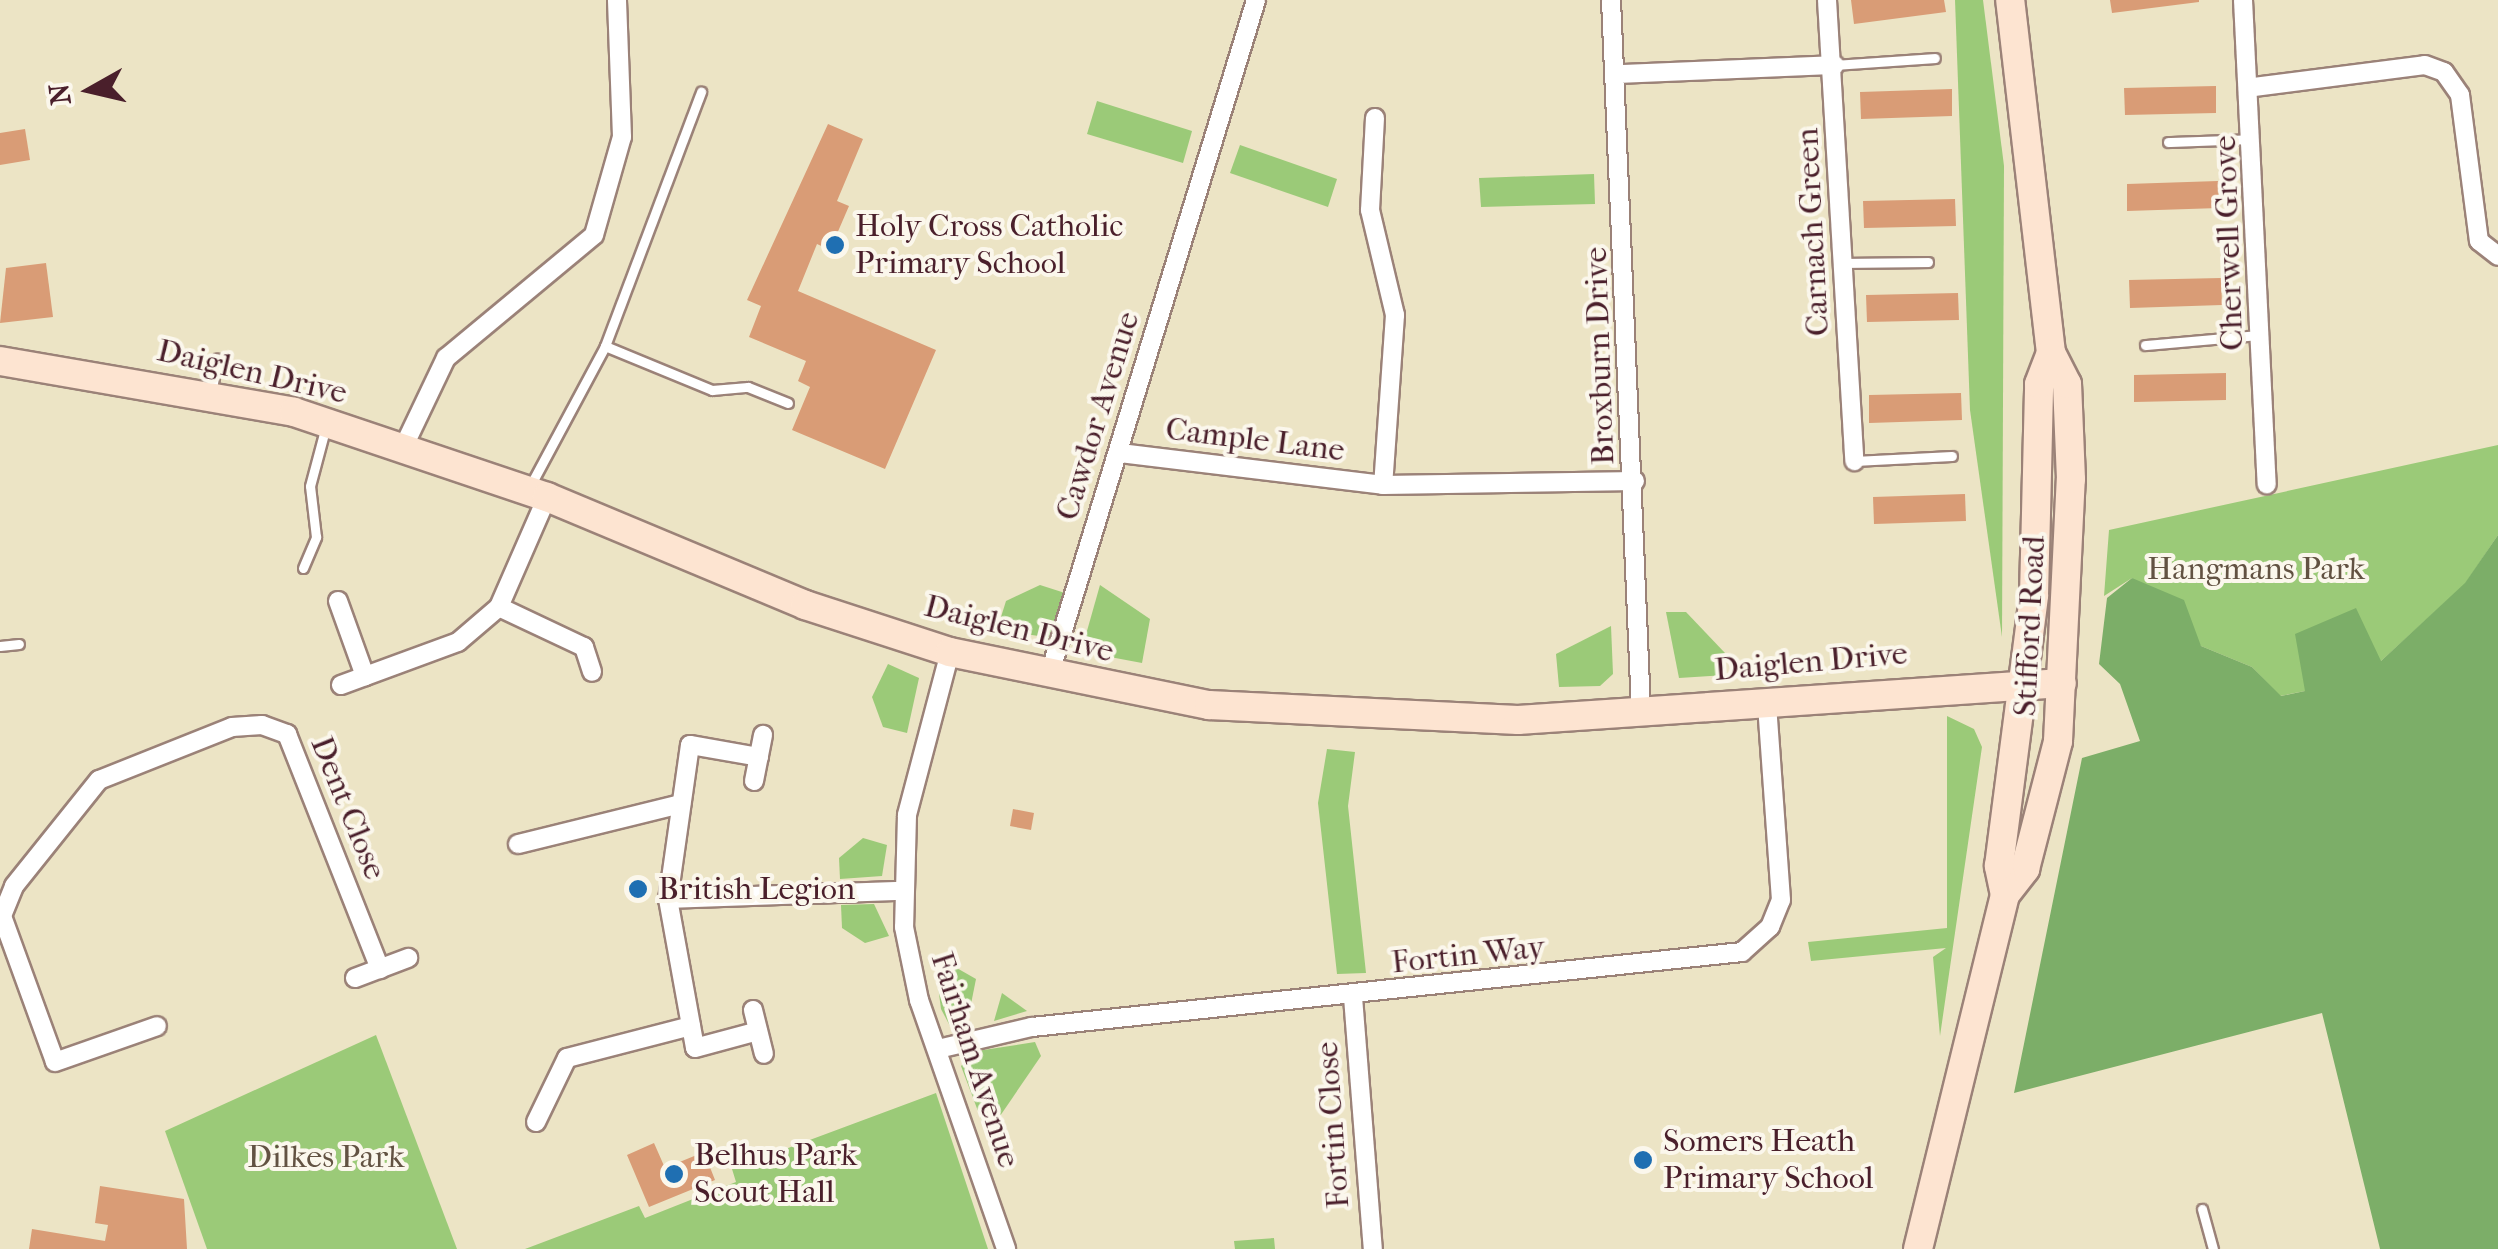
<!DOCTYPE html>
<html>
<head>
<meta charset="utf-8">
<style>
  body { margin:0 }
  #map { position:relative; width:2498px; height:1249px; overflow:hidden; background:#ece4c5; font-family:"IM FELL French Canon",serif }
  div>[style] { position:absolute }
  .green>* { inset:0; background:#9bca78 }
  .forest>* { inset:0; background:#7cae68 }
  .building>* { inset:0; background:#d99c76 }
  .roads { filter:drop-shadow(2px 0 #9b8278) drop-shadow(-2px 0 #9b8278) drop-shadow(0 2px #9b8278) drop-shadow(0 -2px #9b8278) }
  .lane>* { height:9px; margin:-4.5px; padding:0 4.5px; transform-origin:4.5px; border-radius:4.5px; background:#fff }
  .street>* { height:18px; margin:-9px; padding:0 9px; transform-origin:9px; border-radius:9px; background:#fff }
  .secondary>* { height:28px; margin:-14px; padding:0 14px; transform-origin:14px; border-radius:14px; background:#fde4d1 }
  .dots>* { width:28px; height:28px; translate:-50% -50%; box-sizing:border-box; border:5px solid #fbf7ec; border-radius:50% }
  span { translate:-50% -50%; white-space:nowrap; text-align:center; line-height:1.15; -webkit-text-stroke:8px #fbf7ec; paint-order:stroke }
  .poi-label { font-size:32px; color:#4a1f2b }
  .left { translate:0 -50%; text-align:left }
  .street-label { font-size:32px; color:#4a1f2b }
  .park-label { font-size:32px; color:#625242 }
  .north { position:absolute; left:40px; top:40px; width:100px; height:100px; -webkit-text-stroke:8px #fbf7ec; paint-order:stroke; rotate:262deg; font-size:28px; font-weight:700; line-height:40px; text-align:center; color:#4a1f2b }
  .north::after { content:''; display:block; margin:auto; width:35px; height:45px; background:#4a1f2b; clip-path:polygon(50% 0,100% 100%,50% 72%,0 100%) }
</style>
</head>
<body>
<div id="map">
  <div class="green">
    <div style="clip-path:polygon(1955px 0,1983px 0,2004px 166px,2002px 637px,1970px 410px)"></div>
    <div style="clip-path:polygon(1097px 101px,1192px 131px,1183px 163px,1087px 134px)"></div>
    <div style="clip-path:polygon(1240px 145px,1337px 179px,1328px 207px,1230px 173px)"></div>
    <div style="clip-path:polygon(1594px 174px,1595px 204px,1481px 207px,1479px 178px)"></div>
    <div style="clip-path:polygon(2498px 445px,2498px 535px,2465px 584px,2381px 661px,2305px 691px,2280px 696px,2252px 667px,2201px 646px,2132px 578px,2104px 596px,2109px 530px)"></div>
    <div style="clip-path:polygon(1040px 585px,1065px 593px,1053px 638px,997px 630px,1006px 601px)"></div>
    <div style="clip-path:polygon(1100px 585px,1150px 619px,1142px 663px,1094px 654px,1085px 638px)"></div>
    <div style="clip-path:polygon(1666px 612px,1686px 612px,1725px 653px,1726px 675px,1679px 678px)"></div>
    <div style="clip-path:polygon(1611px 626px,1613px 674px,1600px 686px,1559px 687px,1556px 654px)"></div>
    <div style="clip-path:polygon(888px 664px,919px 678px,907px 733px,883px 727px,872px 697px)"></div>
    <div style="clip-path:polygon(1947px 716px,1974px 729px,1982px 747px,1940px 1036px,1933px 957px,1946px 948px,1811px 961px,1808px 942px,1947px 928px)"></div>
    <div style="clip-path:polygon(1327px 749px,1355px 752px,1348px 806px,1366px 973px,1337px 974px,1318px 803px)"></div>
    <div style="clip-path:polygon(863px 838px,887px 845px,882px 876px,840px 879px,839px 858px)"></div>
    <div style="clip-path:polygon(874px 904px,889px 936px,865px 943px,842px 928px,841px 905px)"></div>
    <div style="clip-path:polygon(934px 955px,976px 979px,967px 1024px,950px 1026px,941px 1009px)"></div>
    <div style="clip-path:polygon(1002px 993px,1027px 1011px,994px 1021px)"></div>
    <div style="clip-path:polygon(376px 1035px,457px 1249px,207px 1249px,165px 1131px)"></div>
    <div style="clip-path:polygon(1035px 1042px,1041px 1056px,987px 1135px,961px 1066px,977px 1051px)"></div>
    <div style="clip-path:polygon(936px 1093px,988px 1249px,525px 1249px,639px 1206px,645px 1218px,736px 1182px,732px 1169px)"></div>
    <div style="clip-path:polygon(1274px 1238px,1275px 1249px,1235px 1249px,1234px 1241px)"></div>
  </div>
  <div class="forest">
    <div style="clip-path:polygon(2498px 535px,2498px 1249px,2380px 1249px,2322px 1013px,2014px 1093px,2082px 758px,2140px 741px,2120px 684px,2099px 664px,2107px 598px,2132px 578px,2184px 600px,2201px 646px,2252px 667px,2281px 696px,2305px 691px,2295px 634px,2356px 608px,2381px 661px,2465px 583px)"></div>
  </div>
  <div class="building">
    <div style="clip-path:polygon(1851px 0,1944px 0,1946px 12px,1854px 24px)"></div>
    <div style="clip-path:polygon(2110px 0,2199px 0,2199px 2px,2112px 13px)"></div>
    <div style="clip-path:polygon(2216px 86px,2216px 113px,2125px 115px,2124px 88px)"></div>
    <div style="clip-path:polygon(1952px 89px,1952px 116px,1861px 119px,1860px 92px)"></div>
    <div style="clip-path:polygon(828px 124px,863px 139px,837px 201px,849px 206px,830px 250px,817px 244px,798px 291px,936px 350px,885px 469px,792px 430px,810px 387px,798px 381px,806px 361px,749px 337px,761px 306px,747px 300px)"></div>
    <div style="clip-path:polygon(25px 129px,30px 160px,0 165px,0 133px)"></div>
    <div style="clip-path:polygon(2218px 181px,2219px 208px,2127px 211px,2127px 184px)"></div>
    <div style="clip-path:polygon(1955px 199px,1956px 226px,1864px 228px,1863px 201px)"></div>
    <div style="clip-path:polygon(46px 263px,53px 317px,0 323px,6px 268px)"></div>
    <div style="clip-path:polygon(2221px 278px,2222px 305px,2130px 308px,2129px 280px)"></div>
    <div style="clip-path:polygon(1958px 293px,1959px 320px,1867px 322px,1866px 295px)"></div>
    <div style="clip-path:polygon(2226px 373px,2226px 400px,2134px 402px,2134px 375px)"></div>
    <div style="clip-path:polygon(1961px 393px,1962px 420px,1869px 423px,1869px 395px)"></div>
    <div style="clip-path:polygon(1965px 494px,1966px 521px,1874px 524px,1873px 497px)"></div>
    <div style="clip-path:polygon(1013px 809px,1034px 813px,1031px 830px,1010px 826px)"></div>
    <div style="clip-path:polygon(654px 1143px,665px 1168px,704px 1152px,715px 1180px,649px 1207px,627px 1155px)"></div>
    <div style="clip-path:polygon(100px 1186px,184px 1199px,187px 1249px,29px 1249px,32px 1229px,105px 1241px,108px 1225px,95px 1223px)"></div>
  </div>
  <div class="roads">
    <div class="lane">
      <div style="left:1835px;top:65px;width:100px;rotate:-4deg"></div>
      <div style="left:2168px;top:142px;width:85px;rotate:-2deg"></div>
      <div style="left:1844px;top:263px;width:84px;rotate:-0.7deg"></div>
      <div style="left:2145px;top:345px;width:115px;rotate:-5deg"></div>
      <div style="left:605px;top:346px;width:272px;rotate:-69.3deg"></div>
      <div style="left:211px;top:394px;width:36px;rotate:-80deg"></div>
      <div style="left:1854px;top:461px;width:98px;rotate:-2.9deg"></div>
      <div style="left:529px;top:488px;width:161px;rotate:-61.8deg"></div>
      <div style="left:605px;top:346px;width:116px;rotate:22.4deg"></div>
      <div style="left:712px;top:390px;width:36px;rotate:-5deg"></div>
      <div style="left:748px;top:387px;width:43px;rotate:21.8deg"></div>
      <div style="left:303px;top:568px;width:34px;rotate:-67deg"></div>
      <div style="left:316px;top:537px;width:51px;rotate:-96.7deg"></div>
      <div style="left:310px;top:486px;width:62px;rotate:-75.1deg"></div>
      <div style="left:0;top:646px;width:19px;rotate:-6deg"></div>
      <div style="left:2202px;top:1209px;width:41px;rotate:74.6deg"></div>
    </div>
    <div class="street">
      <div style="left:1611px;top:0;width:710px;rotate:87.58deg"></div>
      <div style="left:1827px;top:0;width:462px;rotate:86.6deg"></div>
      <div style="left:2243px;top:0;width:485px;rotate:87.2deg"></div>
      <div style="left:1620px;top:74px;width:215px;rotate:-2.4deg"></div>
      <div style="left:2254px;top:87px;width:172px;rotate:-7.3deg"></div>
      <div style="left:2425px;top:65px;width:20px;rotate:20deg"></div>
      <div style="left:2444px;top:72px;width:28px;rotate:55deg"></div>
      <div style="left:2460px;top:95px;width:147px;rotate:82.6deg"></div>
      <div style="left:2479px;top:241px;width:24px;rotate:38deg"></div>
      <div style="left:1375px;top:118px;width:92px;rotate:93.1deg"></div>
      <div style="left:1370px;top:210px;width:108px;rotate:76.6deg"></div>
      <div style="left:1395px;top:315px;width:170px;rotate:94deg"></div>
      <div style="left:404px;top:446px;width:98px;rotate:-64.5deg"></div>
      <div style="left:446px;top:358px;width:192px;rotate:-39.7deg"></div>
      <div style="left:594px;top:235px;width:102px;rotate:-74.1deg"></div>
      <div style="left:622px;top:137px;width:137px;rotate:-92.1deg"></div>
      <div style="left:1120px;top:453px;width:265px;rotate:6.9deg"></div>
      <div style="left:1383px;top:485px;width:252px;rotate:-0.9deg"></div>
      <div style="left:547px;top:497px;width:120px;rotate:113.6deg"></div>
      <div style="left:499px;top:607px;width:94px;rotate:25.2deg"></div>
      <div style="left:584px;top:647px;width:26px;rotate:72deg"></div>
      <div style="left:338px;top:601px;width:80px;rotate:70.2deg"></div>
      <div style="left:950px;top:652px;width:169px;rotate:104.8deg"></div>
      <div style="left:907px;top:815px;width:112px;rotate:91.5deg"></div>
      <div style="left:904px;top:927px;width:75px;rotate:78.4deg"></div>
      <div style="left:919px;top:1000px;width:264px;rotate:70.7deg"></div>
      <div style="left:1049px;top:676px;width:707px;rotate:-72.97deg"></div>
      <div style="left:341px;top:685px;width:125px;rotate:-20.2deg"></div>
      <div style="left:458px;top:642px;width:54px;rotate:-40.5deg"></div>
      <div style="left:759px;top:757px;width:70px;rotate:-170.1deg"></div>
      <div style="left:690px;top:745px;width:156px;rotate:98.1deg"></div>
      <div style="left:668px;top:899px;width:233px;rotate:-2deg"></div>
      <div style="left:754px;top:781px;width:47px;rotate:-78.9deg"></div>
      <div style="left:518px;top:844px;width:168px;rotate:-13.8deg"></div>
      <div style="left:668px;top:899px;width:151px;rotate:79.7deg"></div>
      <div style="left:695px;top:1048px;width:65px;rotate:-15.1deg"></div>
      <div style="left:2px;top:916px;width:32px;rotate:-68deg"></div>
      <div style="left:14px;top:886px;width:136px;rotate:-51.3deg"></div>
      <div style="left:99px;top:780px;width:143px;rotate:-21.7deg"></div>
      <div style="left:232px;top:727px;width:30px;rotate:-4deg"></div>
      <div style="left:262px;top:725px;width:27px;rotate:20deg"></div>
      <div style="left:287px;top:734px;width:253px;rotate:68.4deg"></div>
      <div style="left:2px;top:916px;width:155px;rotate:70deg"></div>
      <div style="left:55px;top:1062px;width:108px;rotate:-19.4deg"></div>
      <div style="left:355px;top:978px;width:57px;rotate:-20.7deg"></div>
      <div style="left:1353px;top:997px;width:253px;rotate:85.5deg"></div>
      <div style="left:753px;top:1010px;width:45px;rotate:76deg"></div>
      <div style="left:938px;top:1049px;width:97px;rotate:-13.2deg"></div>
      <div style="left:1032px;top:1027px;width:714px;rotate:-6.03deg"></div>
      <div style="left:1742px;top:952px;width:38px;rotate:-42deg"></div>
      <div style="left:1770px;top:927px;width:29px;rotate:-68deg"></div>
      <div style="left:1781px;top:900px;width:196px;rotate:-94.1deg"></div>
      <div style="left:536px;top:1122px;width:71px;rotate:-64.2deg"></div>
      <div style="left:567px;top:1058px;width:128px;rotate:-14.5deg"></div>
    </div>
    <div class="secondary">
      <div style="left:0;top:361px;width:298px;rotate:9.8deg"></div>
      <div style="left:294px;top:412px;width:267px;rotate:18.6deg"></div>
      <div style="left:547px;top:497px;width:280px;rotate:22.7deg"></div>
      <div style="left:805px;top:605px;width:152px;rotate:18deg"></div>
      <div style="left:950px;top:652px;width:264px;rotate:11.6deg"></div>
      <div style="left:1209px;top:705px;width:309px;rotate:2.8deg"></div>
      <div style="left:1518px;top:720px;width:545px;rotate:-3.89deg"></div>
      <div style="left:2005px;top:895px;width:33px;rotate:-52deg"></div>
      <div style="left:2025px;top:869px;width:132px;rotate:-75.5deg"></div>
      <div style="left:2058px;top:741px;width:262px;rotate:-87.2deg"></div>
      <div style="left:2071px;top:479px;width:95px;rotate:-92.4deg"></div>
      <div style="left:2067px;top:384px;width:35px;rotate:-117deg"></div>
      <div style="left:2051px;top:353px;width:355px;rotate:-96.6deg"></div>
      <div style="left:1918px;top:1249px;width:365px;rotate:-76.2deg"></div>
      <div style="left:2005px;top:895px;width:30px;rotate:-102deg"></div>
      <div style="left:1999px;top:866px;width:273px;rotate:-82.6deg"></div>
      <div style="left:2034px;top:595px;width:211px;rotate:-88.6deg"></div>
      <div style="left:2039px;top:384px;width:33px;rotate:-69deg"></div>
    </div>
  </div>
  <div class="dots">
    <div style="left:835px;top:245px;background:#1f6fb2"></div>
    <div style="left:638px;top:889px;background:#1f6fb2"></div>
    <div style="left:1643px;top:1160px;background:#1f6fb2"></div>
    <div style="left:674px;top:1174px;background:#1f6fb2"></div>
  </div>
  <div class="poi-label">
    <span class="left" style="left:855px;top:245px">Holy Cross Catholic<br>Primary School</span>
    <span class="left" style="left:658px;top:889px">British Legion</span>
    <span class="left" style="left:1663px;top:1160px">Somers Heath<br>Primary School</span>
    <span class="left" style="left:694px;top:1174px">Belhus Park<br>Scout Hall</span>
  </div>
  <div class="street-label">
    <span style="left:1813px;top:232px;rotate:-93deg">Carnach Green</span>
    <span style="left:2229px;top:243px;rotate:-92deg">Cherwell Grove</span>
    <span style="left:1600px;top:356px;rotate:-92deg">Broxburn Drive</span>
    <span style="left:252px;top:372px;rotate:13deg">Daiglen Drive</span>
    <span style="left:1098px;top:416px;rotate:-73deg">Cawdor Avenue</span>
    <span style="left:1255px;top:440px;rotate:7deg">Cample Lane</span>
    <span style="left:2030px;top:626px;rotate:-87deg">Stifford Road</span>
    <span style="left:1019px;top:629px;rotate:14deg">Daiglen Drive</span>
    <span style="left:1811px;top:662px;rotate:-5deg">Daiglen Drive</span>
    <span style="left:348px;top:808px;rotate:68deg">Dent Close</span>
    <span style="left:1468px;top:955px;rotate:-6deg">Fortin Way</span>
    <span style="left:975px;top:1060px;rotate:72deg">Fairham Avenue</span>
    <span style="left:1333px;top:1125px;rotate:-94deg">Fortin Close</span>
  </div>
  <div class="park-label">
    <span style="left:2256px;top:569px">Hangmans Park</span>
    <span style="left:326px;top:1157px">Dilkes Park</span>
  </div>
  <div class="north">N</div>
</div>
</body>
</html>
